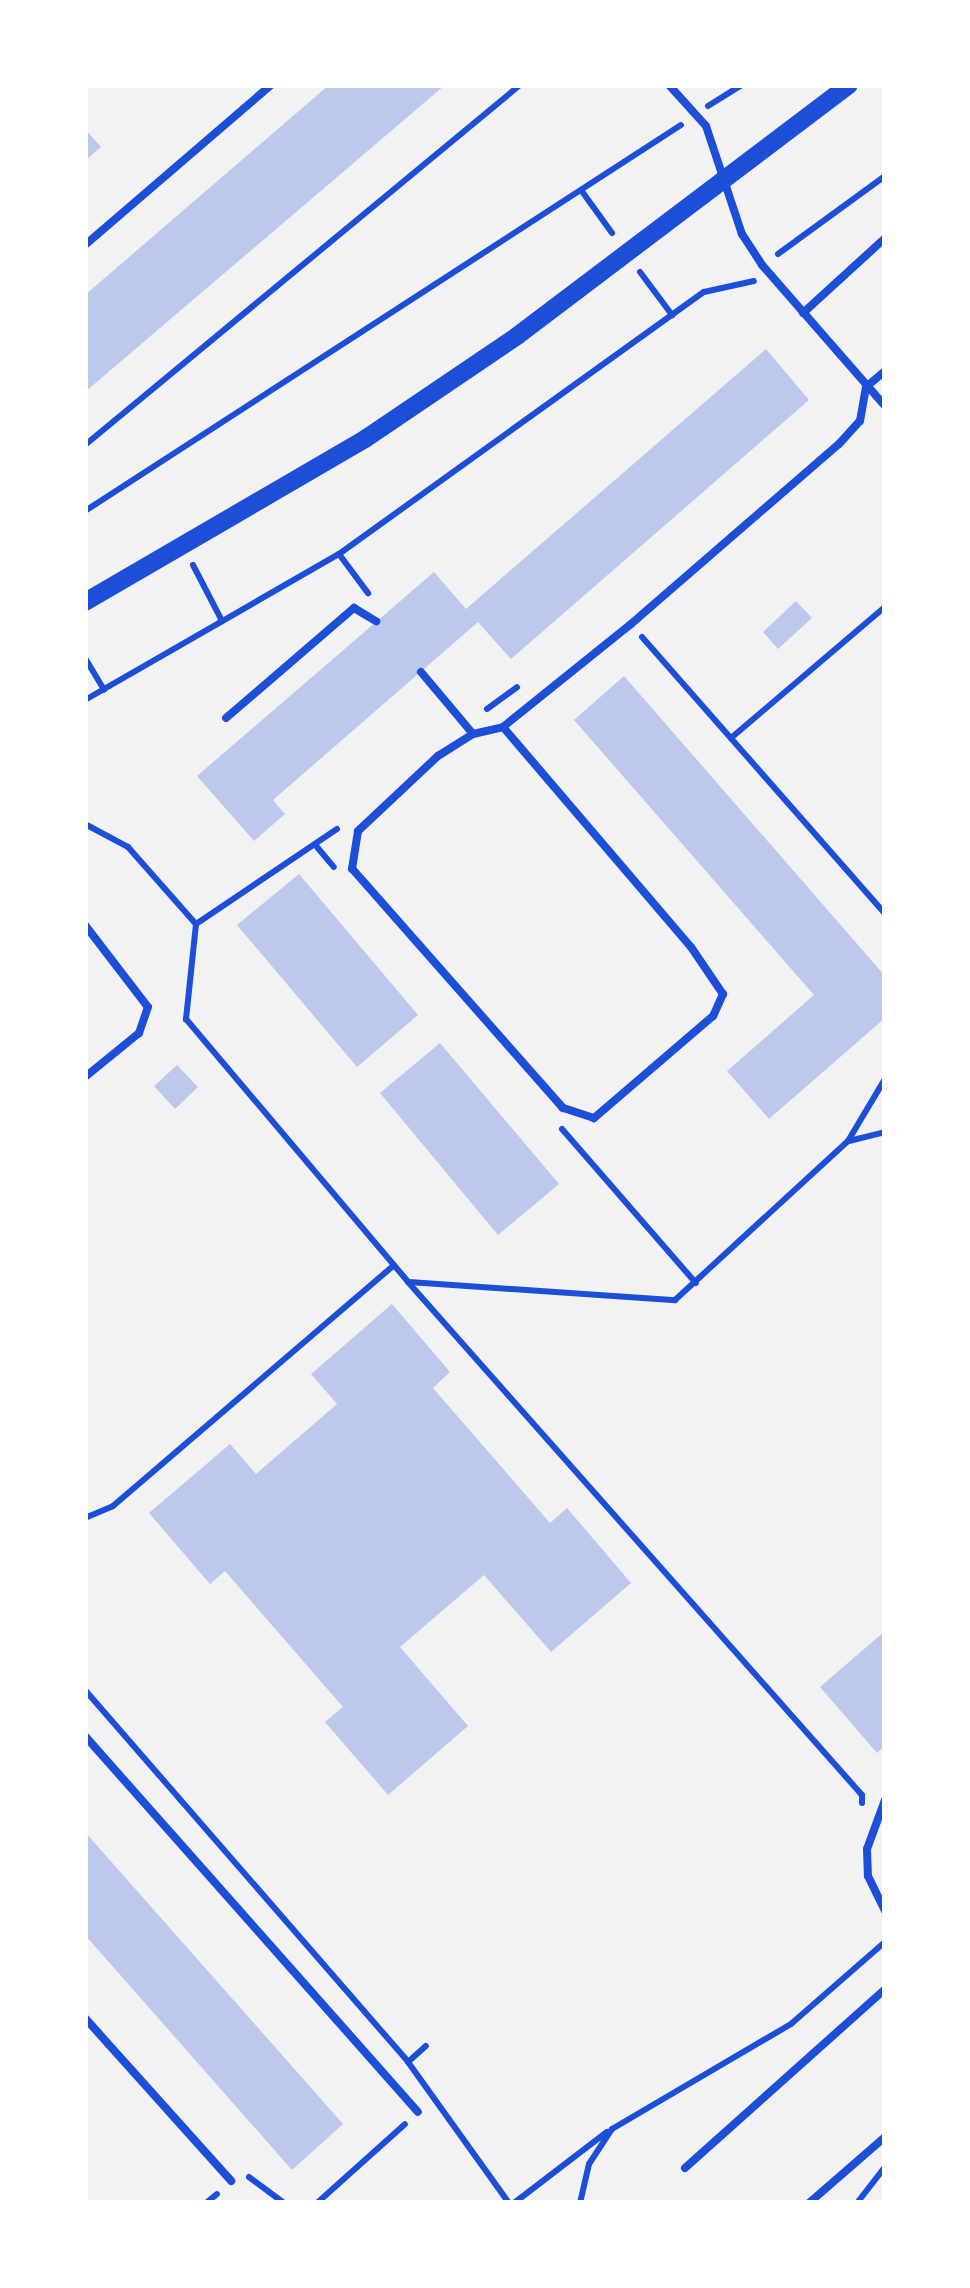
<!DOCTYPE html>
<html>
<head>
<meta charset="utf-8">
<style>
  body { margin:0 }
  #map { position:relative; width:970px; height:2288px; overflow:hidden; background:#f2f2f2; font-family:"IBM Plex Sans",sans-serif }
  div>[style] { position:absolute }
  .building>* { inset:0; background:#bdc9ec }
  .path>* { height:6px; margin:-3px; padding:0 3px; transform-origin:3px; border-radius:3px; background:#1d4ed8 }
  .service>* { height:8px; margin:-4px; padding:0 4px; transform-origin:4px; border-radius:4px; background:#1d4ed8 }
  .tertiary>* { height:18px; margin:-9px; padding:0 9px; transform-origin:9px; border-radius:9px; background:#1d4ed8 }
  span { translate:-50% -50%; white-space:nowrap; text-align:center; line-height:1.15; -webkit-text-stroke:8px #fff; paint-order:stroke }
  .frame { position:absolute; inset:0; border:88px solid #fff; pointer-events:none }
</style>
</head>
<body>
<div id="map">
  <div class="building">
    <div style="clip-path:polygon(329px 85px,445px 85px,85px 392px,85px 295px)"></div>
    <div style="clip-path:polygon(85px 129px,101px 147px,85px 161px)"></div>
    <div style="clip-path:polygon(766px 349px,809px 400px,511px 659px,478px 622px,273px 800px,285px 814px,254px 841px,197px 776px,434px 572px,466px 609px)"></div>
    <div style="clip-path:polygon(796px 601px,812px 618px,778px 649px,763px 632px)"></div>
    <div style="clip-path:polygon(624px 676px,885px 976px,885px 1018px,769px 1119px,727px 1071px,814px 995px,574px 720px)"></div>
    <div style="clip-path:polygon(299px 874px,418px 1015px,357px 1067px,237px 925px)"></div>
    <div style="clip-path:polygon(440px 1043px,559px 1184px,498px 1235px,380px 1093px)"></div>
    <div style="clip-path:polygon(177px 1065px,198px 1087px,175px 1109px,154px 1086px)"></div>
    <div style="clip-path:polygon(392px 1304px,450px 1372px,433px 1388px,550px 1523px,567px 1508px,631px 1583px,551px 1652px,484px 1575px,400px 1647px,468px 1726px,388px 1795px,325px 1722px,343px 1707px,225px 1571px,210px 1584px,149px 1513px,230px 1444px,256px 1474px,337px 1404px,311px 1374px)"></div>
    <div style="clip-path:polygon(885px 1631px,885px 1746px,877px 1753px,820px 1687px)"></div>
    <div style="clip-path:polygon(85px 1832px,343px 2124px,292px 2170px,85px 1935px)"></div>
  </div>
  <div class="path">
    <div style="left:708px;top:106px;width:39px;rotate:-32deg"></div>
    <div style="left:581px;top:190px;width:53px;rotate:54.2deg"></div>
    <div style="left:778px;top:254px;width:132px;rotate:-36.1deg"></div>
    <div style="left:640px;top:272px;width:54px;rotate:53.3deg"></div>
    <div style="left:85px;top:445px;width:565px;rotate:-39.61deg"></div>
    <div style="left:85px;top:511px;width:710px;rotate:-32.93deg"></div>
    <div style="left:339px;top:554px;width:49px;rotate:53.4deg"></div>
    <div style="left:193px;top:565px;width:63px;rotate:62.6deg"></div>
    <div style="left:642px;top:637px;width:368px;rotate:48.7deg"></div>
    <div style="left:85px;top:658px;width:37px;rotate:59deg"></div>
    <div style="left:85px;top:700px;width:293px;rotate:-29.9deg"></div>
    <div style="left:339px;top:554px;width:449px;rotate:-35.7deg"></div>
    <div style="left:704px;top:292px;width:51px;rotate:-12.4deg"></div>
    <div style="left:487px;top:709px;width:37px;rotate:-36deg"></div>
    <div style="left:731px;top:738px;width:202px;rotate:-40.4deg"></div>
    <div style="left:85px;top:824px;width:49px;rotate:28.1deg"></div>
    <div style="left:128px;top:847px;width:103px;rotate:48.6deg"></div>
    <div style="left:196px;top:924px;width:96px;rotate:96deg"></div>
    <div style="left:186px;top:1019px;width:344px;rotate:49.8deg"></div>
    <div style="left:408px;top:1282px;width:685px;rotate:48.49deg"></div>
    <div style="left:862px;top:1795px;width:8px;rotate:90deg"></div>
    <div style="left:317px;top:847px;width:26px;rotate:50deg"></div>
    <div style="left:196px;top:924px;width:170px;rotate:-34deg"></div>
    <div style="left:562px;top:1129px;width:204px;rotate:49deg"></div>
    <div style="left:849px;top:1141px;width:37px;rotate:-14deg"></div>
    <div style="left:409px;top:1282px;width:267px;rotate:3.9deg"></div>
    <div style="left:675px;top:1300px;width:235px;rotate:-42.6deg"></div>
    <div style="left:848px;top:1141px;width:72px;rotate:-59.2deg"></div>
    <div style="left:85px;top:1518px;width:30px;rotate:-23deg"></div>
    <div style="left:113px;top:1506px;width:370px;rotate:-40.6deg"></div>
    <div style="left:85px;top:1690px;width:493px;rotate:49deg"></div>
    <div style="left:408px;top:2062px;width:173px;rotate:54.4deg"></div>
    <div style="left:408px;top:2062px;width:24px;rotate:-42deg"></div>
    <div style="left:249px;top:2177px;width:44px;rotate:36.6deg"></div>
    <div style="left:206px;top:2203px;width:14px;rotate:-39deg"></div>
    <div style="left:317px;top:2203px;width:118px;rotate:-41.9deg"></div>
    <div style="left:514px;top:2203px;width:117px;rotate:-37.4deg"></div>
    <div style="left:580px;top:2203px;width:40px;rotate:-77deg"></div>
    <div style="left:589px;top:2164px;width:42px;rotate:-56.7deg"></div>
    <div style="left:612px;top:2129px;width:208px;rotate:-30.4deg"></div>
    <div style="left:791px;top:2024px;width:125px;rotate:-41.1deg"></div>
    <div style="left:857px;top:2203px;width:46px;rotate:-52.1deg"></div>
  </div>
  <div class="service">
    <div style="left:669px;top:85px;width:55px;rotate:47.9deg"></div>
    <div style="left:706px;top:126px;width:114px;rotate:71.6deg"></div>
    <div style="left:742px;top:234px;width:37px;rotate:57deg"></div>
    <div style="left:762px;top:265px;width:187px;rotate:48.9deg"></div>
    <div style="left:85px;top:245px;width:245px;rotate:-40.7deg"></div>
    <div style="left:803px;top:313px;width:111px;rotate:-42.4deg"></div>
    <div style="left:421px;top:672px;width:81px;rotate:50deg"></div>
    <div style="left:226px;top:718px;width:169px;rotate:-40.7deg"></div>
    <div style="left:354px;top:608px;width:26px;rotate:31deg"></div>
    <div style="left:503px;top:727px;width:289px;rotate:49.5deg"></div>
    <div style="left:691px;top:947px;width:57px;rotate:55.8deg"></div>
    <div style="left:723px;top:994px;width:24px;rotate:114deg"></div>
    <div style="left:713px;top:1016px;width:157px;rotate:139.4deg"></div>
    <div style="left:594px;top:1118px;width:33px;rotate:-162deg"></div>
    <div style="left:563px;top:1108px;width:319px;rotate:-131.4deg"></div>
    <div style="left:352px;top:869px;width:38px;rotate:-81deg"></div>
    <div style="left:358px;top:831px;width:110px;rotate:-43.2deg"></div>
    <div style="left:438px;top:756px;width:41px;rotate:-32.2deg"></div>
    <div style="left:473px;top:734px;width:31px;rotate:-13deg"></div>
    <div style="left:503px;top:727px;width:164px;rotate:-38.8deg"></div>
    <div style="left:631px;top:624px;width:275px;rotate:-40.9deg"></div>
    <div style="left:839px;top:444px;width:31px;rotate:-48deg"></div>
    <div style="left:860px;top:421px;width:35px;rotate:-80deg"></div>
    <div style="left:866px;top:387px;width:25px;rotate:-40deg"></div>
    <div style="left:85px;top:925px;width:103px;rotate:52.5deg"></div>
    <div style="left:148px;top:1007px;width:28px;rotate:109deg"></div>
    <div style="left:139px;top:1033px;width:70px;rotate:140.8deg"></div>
    <div style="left:85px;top:1736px;width:502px;rotate:48.47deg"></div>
    <div style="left:885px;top:1800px;width:52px;rotate:110.2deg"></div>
    <div style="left:867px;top:1849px;width:27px;rotate:88deg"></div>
    <div style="left:868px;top:1876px;width:39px;rotate:64deg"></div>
    <div style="left:85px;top:2018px;width:219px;rotate:48.1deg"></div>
    <div style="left:685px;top:2168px;width:268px;rotate:-41.8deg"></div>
    <div style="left:809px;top:2203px;width:101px;rotate:-41deg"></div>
  </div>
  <div class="tertiary">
    <div style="left:85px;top:602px;width:324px;rotate:-30.2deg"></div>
    <div style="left:365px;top:439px;width:184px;rotate:-34.1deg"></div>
    <div style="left:517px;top:336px;width:416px;rotate:-37.1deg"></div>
  </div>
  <div class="frame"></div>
</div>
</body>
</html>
